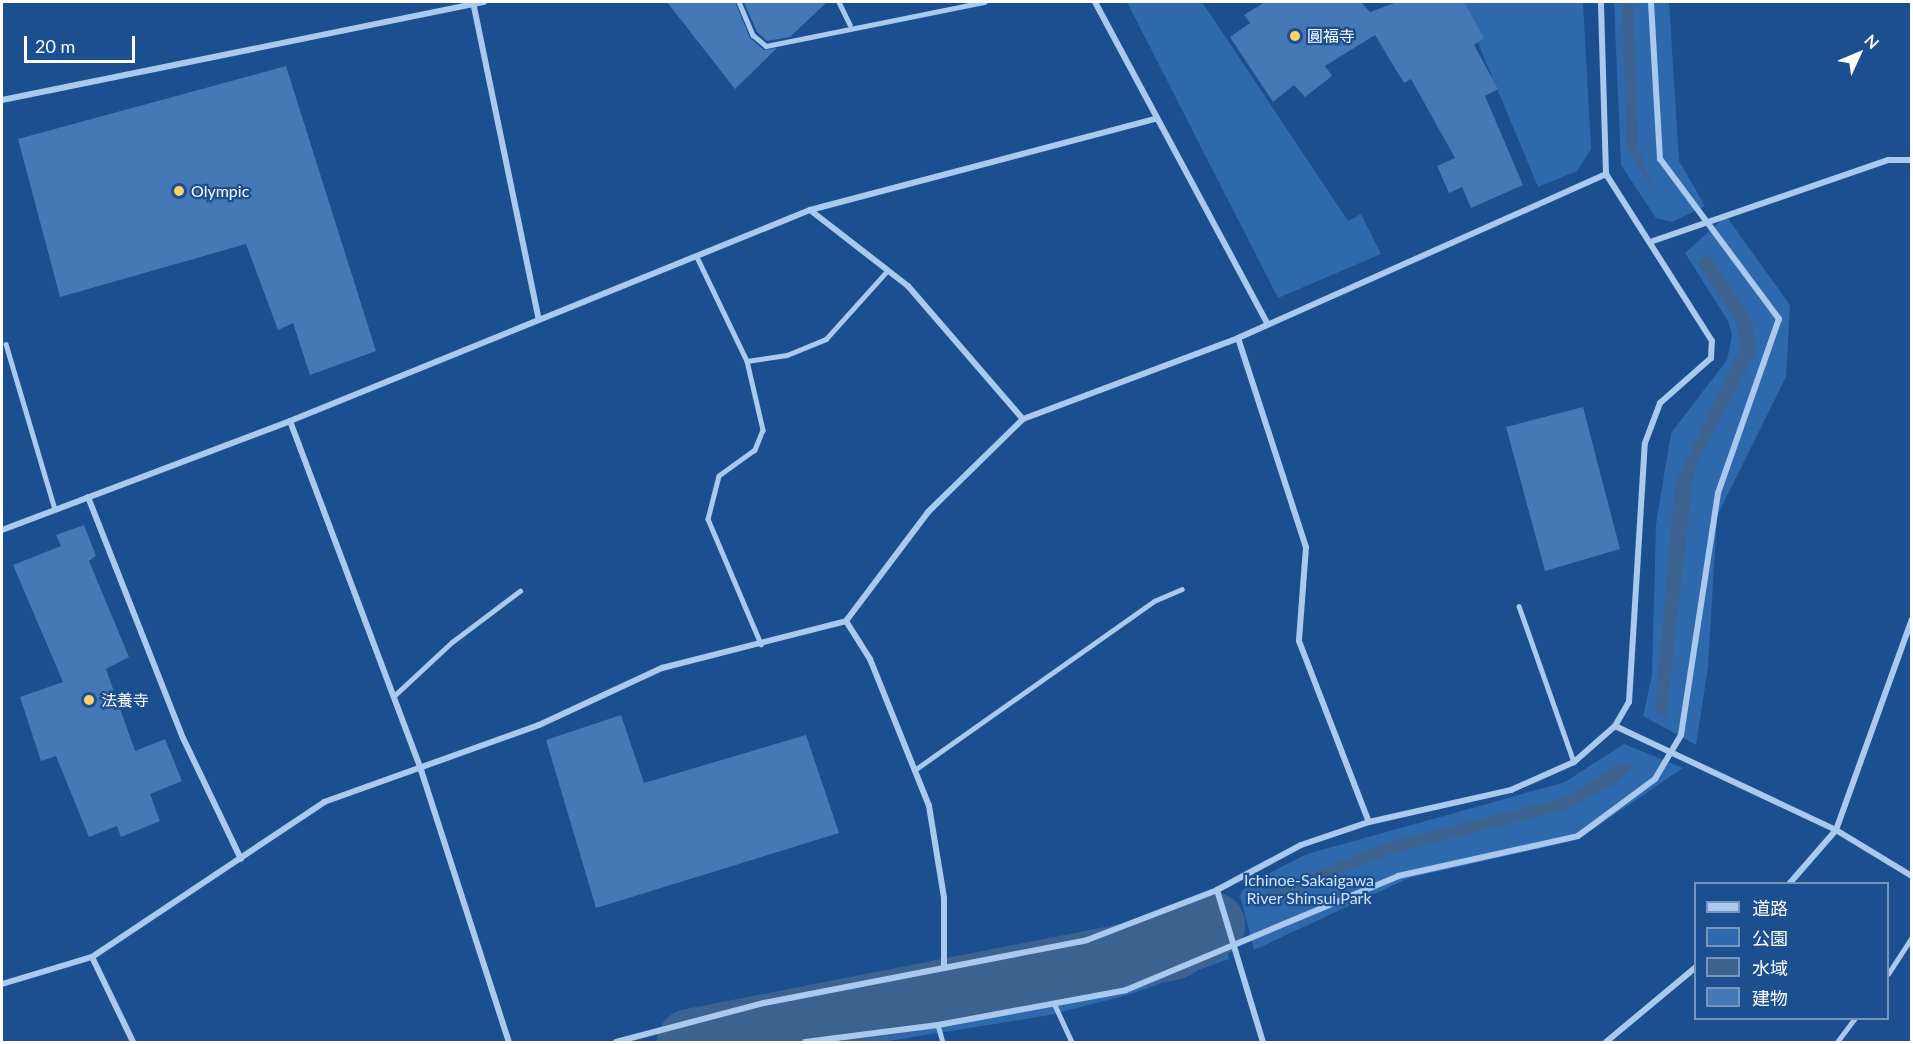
<!DOCTYPE html>
<html>
<head>
<meta charset="utf-8">
<style>
  body { margin:0 }
  #map { position:relative; width:1913px; height:1044px; overflow:hidden; background:#1b4f8f; font-family:Lato,"Noto Sans JP",sans-serif }
  div>[style] { position:absolute }
  .green>* { inset:0; background:#2e69ad }
  .water>* { inset:0; background:#3c6290 }
  .river>* { height:66px; margin:-33px; padding:0 33px; transform-origin:33px; border-radius:33px; background:#3c6290 }
  .building>* { inset:0; background:#4478b7 }
  .lane>* { height:4.5px; margin:-2.25px; padding:0 2.25px; transform-origin:2.25px; border-radius:2.25px; background:#a9c9ee }
  .street>* { height:6px; margin:-3px; padding:0 3px; transform-origin:3px; border-radius:3px; background:#a9c9ee }
  .dots>* { width:16px; height:16px; translate:-50% -50%; box-sizing:border-box; border:3px solid #1b4f8f; border-radius:50% }
  span { translate:-50% -50%; white-space:nowrap; text-align:center; line-height:1.15; -webkit-text-stroke:4.5px #1b4f8f; paint-order:stroke }
  .poi-label { font-size:16px; color:#fff }
  .left { translate:0 -50%; text-align:left }
  .park-label { font-size:16px; color:#cfe3fa }
  .frame { position:absolute; inset:0; border:3px solid #fff; pointer-events:none }
  .legend { position:absolute; left:1694px; top:882px; width:195px; height:138px; box-sizing:border-box; background:#1b4f8f; border:2px solid #7695bc; margin:0; padding:8px 10px; list-style:none; font-size:18px; color:#fff }
  .legend li { display:flex; align-items:center; gap:12px; height:30px }
  .legend b { width:30px; border:2px solid #7695bc }
  .north { position:absolute; left:1829px; top:24px; width:60px; height:60px; -webkit-text-stroke:4px #1b4f8f; paint-order:stroke; rotate:46deg; font-size:16px; font-weight:700; line-height:24px; text-align:center; color:#fff }
  .north::after { content:''; display:block; margin:auto; width:21px; height:27px; background:#fff; clip-path:polygon(50% 0,100% 100%,50% 72%,0 100%) }
  .scale { position:absolute; left:24px; top:36px; width:111px; height:27px; box-sizing:border-box; border:3px solid #fff; border-top:0; padding-left:8px; font-size:18px; line-height:21px; white-space:nowrap; color:#fff; -webkit-text-stroke:4px #1b4f8f; paint-order:stroke }
</style>
</head>
<body>
<div id="map">
  <div class="green">
    <div style="clip-path:polygon(1127px 2px,1202px 2px,1348px 221px,1361px 214px,1381px 254px,1278px 298px)"></div>
    <div style="clip-path:polygon(1461px 2px,1583px 2px,1591px 149px,1577px 171px,1538px 187px)"></div>
    <div style="clip-path:polygon(1614px 2px,1669px 2px,1679px 161px,1705px 206px,1672px 222px,1656px 218px,1621px 165px)"></div>
    <div style="clip-path:polygon(1726px 216px,1790px 305px,1786px 377px,1717px 516px,1708px 667px,1696px 745px,1643px 716px,1652px 675px,1656px 524px,1671px 433px,1727px 360px,1732px 336px,1728px 321px,1685px 253px)"></div>
    <div style="clip-path:polygon(1624px 744px,1683px 768px,1577px 840px,1409px 878px,1254px 950px,1240px 895px,1246px 885px,1307px 854px,1565px 782px)"></div>
    <div style="clip-path:polygon(1209px 903px,1217px 911px,1229px 959px,1131px 994px,1050px 1015px,882px 1042px,657px 1042px,815px 1001px,1015px 970px,1141px 936px)"></div>
  </div>
  <div class="water">
    <div style="clip-path:polygon(1622px 2px,1633px 2px,1638px 147px,1655px 193px,1627px 147px)"></div>
    <div style="clip-path:polygon(1708px 253px,1750px 316px,1757px 349px,1694px 470px,1666px 717px,1655px 712px,1675px 483px,1741px 347px,1736px 321px,1696px 261px)"></div>
    <div style="clip-path:polygon(1621px 762px,1632px 767px,1618px 782px,1570px 808px,1387px 855px,1256px 907px,1251px 898px,1385px 843px,1566px 797px)"></div>
  </div>
  <div class="river">
    <div style="left:690px;top:1042px;width:491px;rotate:-11.1deg"></div>
    <div style="left:1172px;top:947px;width:46px;rotate:-28.8deg"></div>
  </div>
  <div class="building">
    <div style="clip-path:polygon(667px 2px,735px 2px,750px 38px,764px 50px,777px 48px,735px 89px)"></div>
    <div style="clip-path:polygon(744px 2px,827px 2px,790px 37px,767px 41px,757px 32px)"></div>
    <div style="clip-path:polygon(1265px 2px,1361px 2px,1370px 12px,1397px 2px,1464px 2px,1484px 38px,1474px 45px,1498px 89px,1485px 96px,1523px 185px,1471px 208px,1462px 187px,1449px 193px,1437px 166px,1455px 158px,1411px 79px,1404px 83px,1375px 35px,1325px 66px,1332px 76px,1305px 97px,1294px 85px,1273px 102px,1230px 37px,1250px 23px,1244px 15px)"></div>
    <div style="clip-path:polygon(286px 66px,376px 351px,310px 375px,293px 323px,278px 330px,246px 244px,60px 297px,18px 139px)"></div>
    <div style="clip-path:polygon(1583px 407px,1620px 549px,1545px 571px,1506px 427px)"></div>
    <div style="clip-path:polygon(84px 525px,96px 556px,89px 561px,129px 657px,106px 669px,135px 751px,165px 739px,182px 781px,150px 794px,160px 821px,121px 837px,117px 826px,89px 837px,56px 756px,41px 761px,20px 697px,63px 682px,13px 565px,61px 546px,56px 535px)"></div>
    <div style="clip-path:polygon(621px 715px,644px 783px,806px 735px,839px 833px,596px 908px,546px 740px)"></div>
  </div>
  <div class="lane">
    <div style="left:739px;top:2px;width:36px;rotate:67deg"></div>
    <div style="left:753px;top:35px;width:17px;rotate:40deg"></div>
    <div style="left:766px;top:46px;width:223px;rotate:-11.4deg"></div>
    <div style="left:839px;top:2px;width:25px;rotate:64deg"></div>
    <div style="left:697px;top:257px;width:115px;rotate:64.3deg"></div>
    <div style="left:747px;top:361px;width:71px;rotate:76.9deg"></div>
    <div style="left:763px;top:430px;width:22px;rotate:112deg"></div>
    <div style="left:755px;top:450px;width:44px;rotate:144.2deg"></div>
    <div style="left:719px;top:476px;width:44px;rotate:104.3deg"></div>
    <div style="left:708px;top:519px;width:136px;rotate:67deg"></div>
    <div style="left:6px;top:344px;width:172px;rotate:73.5deg"></div>
    <div style="left:747px;top:361px;width:40px;rotate:-8.5deg"></div>
    <div style="left:787px;top:355px;width:42px;rotate:-22.3deg"></div>
    <div style="left:826px;top:339px;width:91px;rotate:-48.1deg"></div>
    <div style="left:1519px;top:606px;width:165px;rotate:70.6deg"></div>
    <div style="left:394px;top:696px;width:79px;rotate:-43deg"></div>
    <div style="left:452px;top:642px;width:85px;rotate:-36.9deg"></div>
    <div style="left:916px;top:769px;width:291px;rotate:-35.2deg"></div>
    <div style="left:1154px;top:601px;width:30px;rotate:-23deg"></div>
    <div style="left:1888px;top:974px;width:44px;rotate:-57deg"></div>
    <div style="left:1054px;top:1003px;width:43px;rotate:65.2deg"></div>
    <div style="left:938px;top:1025px;width:18px;rotate:74deg"></div>
    <div style="left:1837px;top:1042px;width:30px;rotate:-53deg"></div>
  </div>
  <div class="street">
    <div style="left:473px;top:2px;width:322px;rotate:78.3deg"></div>
    <div style="left:1095px;top:2px;width:364px;rotate:61.8deg"></div>
    <div style="left:2px;top:100px;width:492px;rotate:-11.5deg"></div>
    <div style="left:810px;top:210px;width:124px;rotate:37.8deg"></div>
    <div style="left:908px;top:286px;width:176px;rotate:49.2deg"></div>
    <div style="left:1653px;top:241px;width:249px;rotate:-19deg"></div>
    <div style="left:1888px;top:160px;width:24px"></div>
    <div style="left:1238px;top:338px;width:220px;rotate:72deg"></div>
    <div style="left:1306px;top:547px;width:94px;rotate:94.3deg"></div>
    <div style="left:1299px;top:641px;width:194px;rotate:68.9deg"></div>
    <div style="left:290px;top:421px;width:373px;rotate:69.4deg"></div>
    <div style="left:421px;top:770px;width:286px;rotate:72.1deg"></div>
    <div style="left:88px;top:497px;width:259px;rotate:68.5deg"></div>
    <div style="left:183px;top:738px;width:134px;rotate:64.4deg"></div>
    <div style="left:2px;top:530px;width:308px;rotate:-20.7deg"></div>
    <div style="left:290px;top:421px;width:561px;rotate:-22.09deg"></div>
    <div style="left:810px;top:210px;width:359px;rotate:-14.8deg"></div>
    <div style="left:846px;top:621px;width:45px;rotate:57.7deg"></div>
    <div style="left:870px;top:659px;width:158px;rotate:68.1deg"></div>
    <div style="left:929px;top:806px;width:93px;rotate:80.7deg"></div>
    <div style="left:944px;top:898px;width:70px;rotate:90deg"></div>
    <div style="left:1615px;top:726px;width:244px;rotate:25.2deg"></div>
    <div style="left:1836px;top:830px;width:89px;rotate:31.2deg"></div>
    <div style="left:1789px;top:884px;width:72px;rotate:-49deg"></div>
    <div style="left:1836px;top:830px;width:224px;rotate:-70.2deg"></div>
    <div style="left:1217px;top:890px;width:159px;rotate:73.2deg"></div>
    <div style="left:92px;top:957px;width:94px;rotate:64.2deg"></div>
    <div style="left:2px;top:984px;width:94px;rotate:-16.7deg"></div>
    <div style="left:92px;top:957px;width:279px;rotate:-33.7deg"></div>
    <div style="left:324px;top:802px;width:228px;rotate:-19.7deg"></div>
    <div style="left:539px;top:725px;width:136px;rotate:-24.9deg"></div>
    <div style="left:662px;top:668px;width:190px;rotate:-14.3deg"></div>
    <div style="left:846px;top:621px;width:136px;rotate:-53deg"></div>
    <div style="left:928px;top:512px;width:133px;rotate:-44.4deg"></div>
    <div style="left:1023px;top:419px;width:230px;rotate:-20.6deg"></div>
    <div style="left:1238px;top:338px;width:403px;rotate:-24deg"></div>
    <div style="left:616px;top:1042px;width:153px;rotate:-14.8deg"></div>
    <div style="left:764px;top:1003px;width:329px;rotate:-11deg"></div>
    <div style="left:1087px;top:940px;width:139px;rotate:-21deg"></div>
    <div style="left:1217px;top:890px;width:95px;rotate:-28.2deg"></div>
    <div style="left:1301px;top:845px;width:72px;rotate:-18.7deg"></div>
    <div style="left:1369px;top:822px;width:146px;rotate:-12.7deg"></div>
    <div style="left:1511px;top:790px;width:69px;rotate:-24deg"></div>
    <div style="left:1574px;top:762px;width:55px;rotate:-41.3deg"></div>
    <div style="left:1615px;top:726px;width:28px;rotate:-60deg"></div>
    <div style="left:1629px;top:702px;width:259px;rotate:-86.5deg"></div>
    <div style="left:1645px;top:443px;width:43px;rotate:-69.4deg"></div>
    <div style="left:1660px;top:403px;width:68px;rotate:-41.4deg"></div>
    <div style="left:1711px;top:358px;width:17px;rotate:-87deg"></div>
    <div style="left:1712px;top:341px;width:198px;rotate:-122.4deg"></div>
    <div style="left:1606px;top:174px;width:172px;rotate:-91.7deg"></div>
    <div style="left:805px;top:1042px;width:134px;rotate:-7.3deg"></div>
    <div style="left:938px;top:1025px;width:191px;rotate:-10.5deg"></div>
    <div style="left:1126px;top:990px;width:295px;rotate:-22.7deg"></div>
    <div style="left:1398px;top:876px;width:184px;rotate:-12.5deg"></div>
    <div style="left:1578px;top:836px;width:96px;rotate:-36.5deg"></div>
    <div style="left:1655px;top:779px;width:51px;rotate:-59.4deg"></div>
    <div style="left:1681px;top:735px;width:245px;rotate:-81.3deg"></div>
    <div style="left:1718px;top:493px;width:184px;rotate:-70.7deg"></div>
    <div style="left:1779px;top:319px;width:199px;rotate:-126.6deg"></div>
    <div style="left:1660px;top:159px;width:157px;rotate:-93.3deg"></div>
    <div style="left:1606px;top:1042px;width:117px;rotate:-39.8deg"></div>
  </div>
  <div class="dots">
    <div style="left:1295px;top:36px;background:#ffd166"></div>
    <div style="left:179px;top:191px;background:#ffd166"></div>
    <div style="left:89px;top:700px;background:#ffd166"></div>
  </div>
  <div class="poi-label">
    <span class="left" style="left:1307px;top:36px">圓福寺</span>
    <span class="left" style="left:191px;top:191px">Olympic</span>
    <span class="left" style="left:101px;top:700px">法養寺</span>
  </div>
  <div class="park-label">
    <span style="left:1309px;top:889px">Ichinoe-Sakaigawa<br>River Shinsui Park</span>
  </div>
  <div class="frame"></div>
  <ul class="legend">
  <li><b style="height:8px;background:#a9c9ee"></b>道路</li>
  <li><b style="height:16px;background:#2e69ad"></b>公園</li>
  <li><b style="height:16px;background:#3c6290"></b>水域</li>
  <li><b style="height:16px;background:#4478b7"></b>建物</li>
  </ul>
  <div class="north">N</div>
  <div class="scale">20 m</div>
</div>
</body>
</html>
